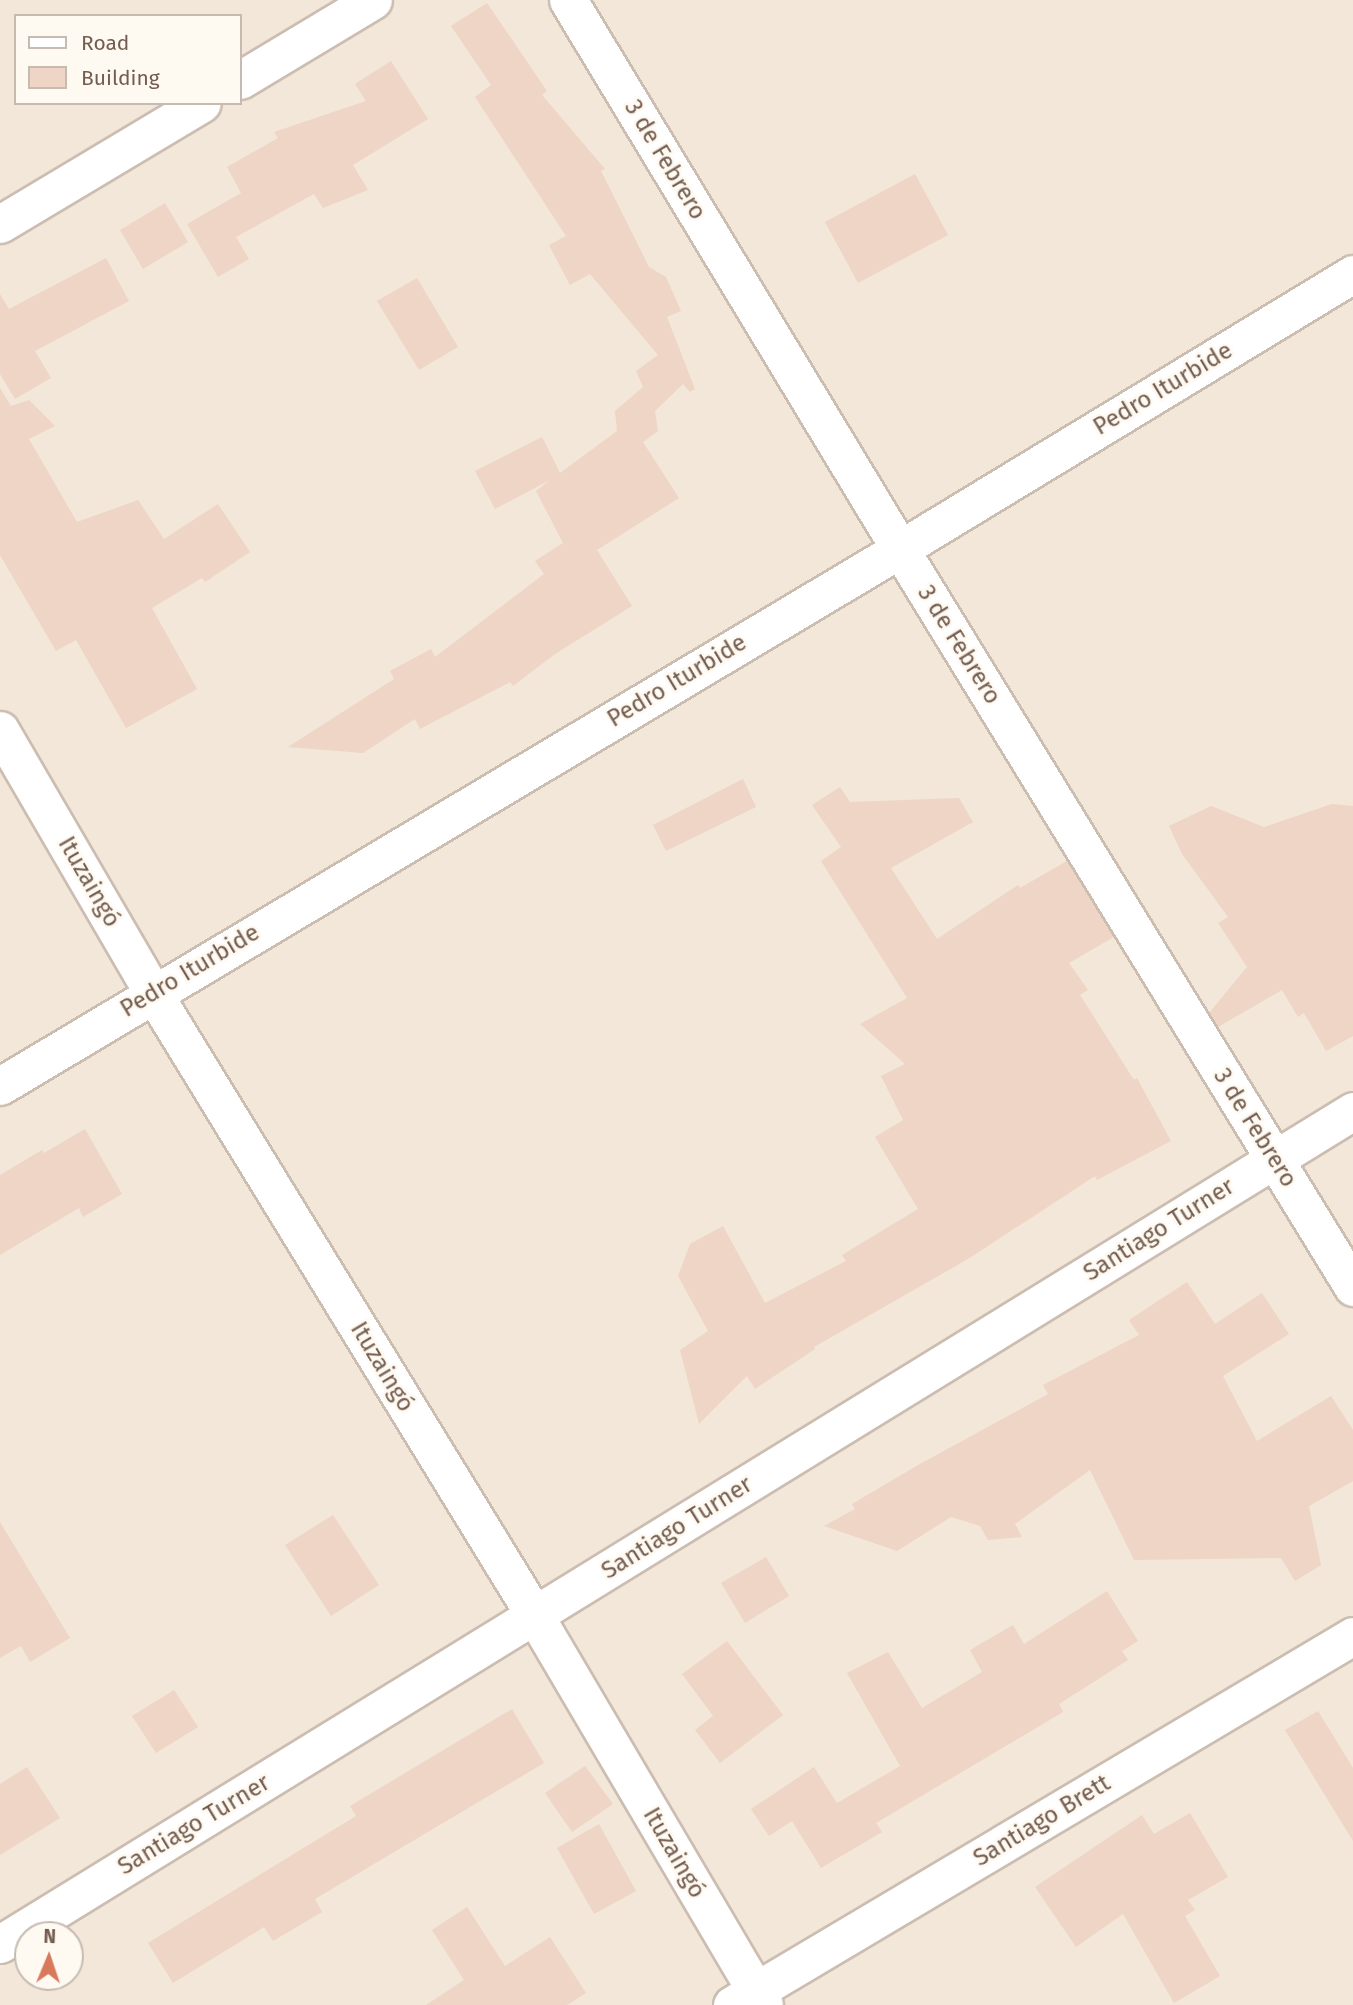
<!DOCTYPE html>
<html>
<head>
<meta charset="utf-8">
<style>
  body { margin:0 }
  #map { position:relative; width:1353px; height:2005px; overflow:hidden; background:#fbf5eb; font-family:"Fira Sans",sans-serif }
  div>[style] { position:absolute }
  .residential>* { inset:0; background:#f2e7d9 }
  .building>* { inset:0; background:#eed5c5 }
  .roads { filter:drop-shadow(2px 0 #ccbdb1) drop-shadow(-2px 0 #ccbdb1) drop-shadow(0 2px #ccbdb1) drop-shadow(0 -2px #ccbdb1) }
  .minor>* { height:37px; margin:-18.5px; padding:0 18.5px; transform-origin:18.5px; border-radius:18.5px; background:#fff }
  span { translate:-50% -50%; white-space:nowrap; text-align:center; line-height:1.15; -webkit-text-stroke:5px #fef9f1; paint-order:stroke }
  .street-label { font-size:24px; color:#745d50 }
  .legend { position:absolute; left:14px; top:14px; width:228px; height:91px; box-sizing:border-box; background:#fef9f1; border:2px solid #c7bbb1; margin:0; padding:9px 12px; list-style:none; font-size:21px; color:#745d50 }
  .legend li { display:flex; align-items:center; gap:14px; height:35px }
  .legend b { width:35px; border:2px solid #c7bbb1 }
  .north { position:absolute; left:14px; top:1921px; width:70px; height:70px; box-sizing:border-box; background:#fef9f1; border:2px solid #c7bbb1; border-radius:50%; rotate:2deg; font-size:19px; font-weight:700; line-height:28px; text-align:center; color:#745d50 }
  .north::after { content:''; display:block; margin:auto; width:24px; height:32px; background:#d8795c; clip-path:polygon(50% 0,100% 100%,50% 72%,0 100%) }
</style>
</head>
<body>
<div id="map">
  <div class="residential">
    <div style="clip-path:polygon(evenodd,0 0,1353px 0,1353px 2005px,0 2005px,0 0,16px 16px,240px 16px,240px 103px,16px 103px,16px 16px,0 0,28px 1935px,70px 1935px,70px 1977px,28px 1977px,28px 1935px)"></div>
  </div>
  <div class="building">
    <div style="clip-path:polygon(487px 3px,547px 91px,542px 95px,605px 169px,601px 171px,649px 267px,666px 277px,681px 311px,667px 317px,695px 389px,690px 392px,683px 384px,655px 411px,658px 431px,643px 442px,679px 498px,597px 550px,632px 606px,555px 654px,513px 686px,510px 682px,420px 729px,415px 719px,363px 753px,288px 747px,394px 679px,390px 671px,431px 649px,435px 657px,544px 574px,535px 561px,563px 543px,536px 491px,550px 480px,495px 509px,475px 471px,542px 437px,560px 473px,617px 431px,615px 411px,643px 387px,636px 371px,658px 355px,590px 274px,570px 285px,549px 245px,566px 236px,475px 97px,491px 85px,451px 26px)"></div>
    <div style="clip-path:polygon(391px 61px,428px 119px,353px 165px,368px 190px,323px 208px,314px 194px,236px 237px,249px 259px,218px 277px,187px 224px,241px 193px,227px 167px,278px 138px,274px 132px,366px 101px,355px 84px)"></div>
    <div style="clip-path:polygon(915px 174px,948px 235px,858px 283px,825px 222px)"></div>
    <div style="clip-path:polygon(165px 203px,188px 242px,143px 269px,120px 230px)"></div>
    <div style="clip-path:polygon(106px 258px,129px 301px,35px 351px,51px 378px,15px 399px,0 374px,0 294px,9px 309px)"></div>
    <div style="clip-path:polygon(417px 278px,458px 347px,419px 370px,377px 301px)"></div>
    <div style="clip-path:polygon(0 388px,11px 406px,29px 400px,55px 426px,29px 439px,77px 522px,138px 500px,164px 539px,218px 504px,250px 552px,205px 582px,202px 578px,152px 608px,197px 689px,126px 728px,76px 640px,56px 651px,0 555px)"></div>
    <div style="clip-path:polygon(743px 779px,756px 807px,666px 851px,653px 825px)"></div>
    <div style="clip-path:polygon(840px 787px,850px 802px,959px 798px,973px 822px,891px 868px,937px 939px,1018px 885px,1020px 888px,1067px 861px,1114px 937px,1069px 963px,1088px 990px,1080px 995px,1134px 1080px,1137px 1078px,1171px 1141px,1097px 1180px,1095px 1176px,968px 1259px,814px 1347px,815px 1349px,755px 1389px,747px 1376px,699px 1424px,680px 1350px,708px 1331px,678px 1276px,690px 1244px,723px 1226px,765px 1303px,846px 1261px,842px 1255px,918px 1209px,875px 1137px,903px 1120px,881px 1076px,905px 1064px,860px 1024px,907px 998px,821px 861px,841px 847px,812px 805px)"></div>
    <div style="clip-path:polygon(1332px 804px,1353px 806px,1353px 1036px,1326px 1051px,1304px 1013px,1298px 1017px,1282px 990px,1218px 1027px,1209px 1013px,1247px 967px,1218px 923px,1228px 917px,1182px 854px,1169px 826px,1211px 806px,1264px 827px)"></div>
    <div style="clip-path:polygon(85px 1129px,122px 1194px,83px 1217px,79px 1208px,0 1255px,0 1175px,42px 1150px,44px 1153px)"></div>
    <div style="clip-path:polygon(1187px 1282px,1215px 1324px,1262px 1293px,1289px 1334px,1223px 1376px,1257px 1441px,1331px 1396px,1353px 1430px,1353px 1481px,1309px 1506px,1321px 1565px,1295px 1581px,1281px 1558px,1134px 1560px,1090px 1470px,1015px 1524px,1022px 1537px,988px 1540px,980px 1526px,951px 1517px,897px 1551px,824px 1526px,855px 1509px,852px 1504px,918px 1465px,1048px 1394px,1043px 1385px,1139px 1335px,1129px 1320px)"></div>
    <div style="clip-path:polygon(333px 1515px,379px 1585px,331px 1616px,285px 1545px)"></div>
    <div style="clip-path:polygon(0 1522px,70px 1638px,30px 1662px,21px 1646px,0 1658px)"></div>
    <div style="clip-path:polygon(766px 1557px,789px 1596px,745px 1623px,721px 1583px)"></div>
    <div style="clip-path:polygon(1107px 1591px,1138px 1641px,1122px 1651px,1128px 1660px,1059px 1704px,1063px 1712px,876px 1823px,882px 1832px,821px 1868px,792px 1821px,769px 1836px,751px 1809px,814px 1767px,837px 1803px,900px 1766px,847px 1673px,888px 1652px,922px 1708px,982px 1672px,970px 1650px,1013px 1625px,1024px 1644px)"></div>
    <div style="clip-path:polygon(727px 1641px,783px 1715px,720px 1763px,695px 1730px,713px 1716px,682px 1674px)"></div>
    <div style="clip-path:polygon(174px 1690px,198px 1727px,156px 1753px,132px 1716px)"></div>
    <div style="clip-path:polygon(512px 1709px,544px 1763px,315px 1899px,322px 1912px,273px 1941px,264px 1927px,173px 1983px,148px 1943px,356px 1816px,350px 1806px)"></div>
    <div style="clip-path:polygon(1318px 1711px,1353px 1768px,1353px 1841px,1285px 1730px)"></div>
    <div style="clip-path:polygon(585px 1766px,613px 1804px,572px 1832px,545px 1793px)"></div>
    <div style="clip-path:polygon(27px 1767px,60px 1818px,0 1855px,0 1784px)"></div>
    <div style="clip-path:polygon(1190px 1813px,1228px 1877px,1188px 1900px,1195px 1910px,1185px 1916px,1220px 1976px,1174px 2003px,1123px 1914px,1076px 1947px,1035px 1887px,1142px 1815px,1154px 1834px)"></div>
    <div style="clip-path:polygon(599px 1824px,636px 1891px,594px 1914px,557px 1848px)"></div>
    <div style="clip-path:polygon(467px 1907px,505px 1966px,550px 1937px,586px 1993px,567px 2005px,426px 2005px,464px 1980px,432px 1930px)"></div>
  </div>
  <div class="roads">
    <div class="minor">
      <div style="left:568px;top:0;width:642px;rotate:58.84deg"></div>
      <div style="left:900px;top:549px;width:866px;rotate:58.46deg"></div>
      <div style="left:240px;top:80px;width:155px;rotate:-31deg"></div>
      <div style="left:0;top:224px;width:235px;rotate:-30.9deg"></div>
      <div style="left:0;top:730px;width:304px;rotate:59.8deg"></div>
      <div style="left:153px;top:993px;width:731px;rotate:58.48deg"></div>
      <div style="left:535px;top:1616px;width:451px;rotate:59.5deg"></div>
      <div style="left:0;top:1086px;width:1048px;rotate:-30.82deg"></div>
      <div style="left:900px;top:549px;width:530px;rotate:-31.26deg"></div>
      <div style="left:0;top:1944px;width:1589px;rotate:-31.62deg"></div>
      <div style="left:732px;top:2005px;width:722px;rotate:-30.72deg"></div>
    </div>
  </div>
  <div class="street-label">
    <span style="left:665px;top:160px;rotate:59deg">3 de Febrero</span>
    <span style="left:1163px;top:389px;rotate:-31deg">Pedro Iturbide</span>
    <span style="left:959px;top:645px;rotate:58deg">3 de Febrero</span>
    <span style="left:677px;top:681px;rotate:-31deg">Pedro Iturbide</span>
    <span style="left:89px;top:882px;rotate:60deg">Ituzaingó</span>
    <span style="left:190px;top:971px;rotate:-31deg">Pedro Iturbide</span>
    <span style="left:1255px;top:1128px;rotate:58deg">3 de Febrero</span>
    <span style="left:1159px;top:1230px;rotate:-32deg">Santiago Turner</span>
    <span style="left:382px;top:1367px;rotate:59deg">Ituzaingó</span>
    <span style="left:677px;top:1528px;rotate:-32deg">Santiago Turner</span>
    <span style="left:1042px;top:1821px;rotate:-31deg">Santiago Brett</span>
    <span style="left:194px;top:1825px;rotate:-31deg">Santiago Turner</span>
    <span style="left:674px;top:1853px;rotate:60deg">Ituzaingó</span>
  </div>
  <ul class="legend">
  <li><b style="height:9px;background:#fff"></b>Road</li>
  <li><b style="height:19px;background:#eed5c5"></b>Building</li>
  </ul>
  <div class="north">N</div>
</div>
</body>
</html>
